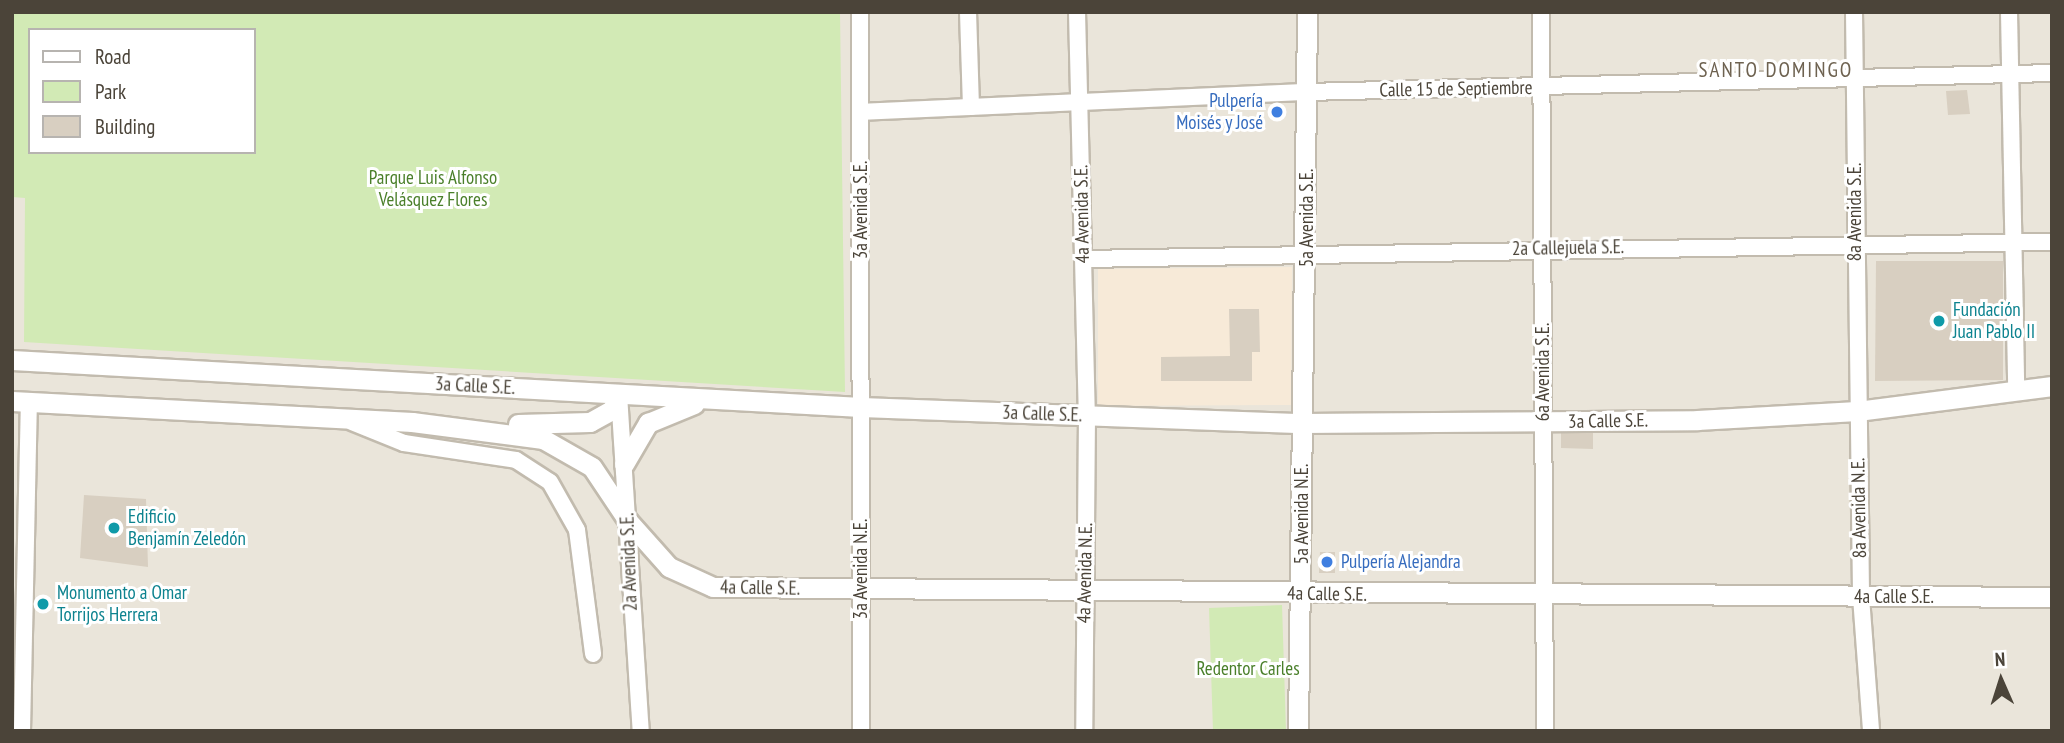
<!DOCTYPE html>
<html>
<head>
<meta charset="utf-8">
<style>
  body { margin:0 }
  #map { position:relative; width:2064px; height:743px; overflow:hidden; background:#f6f3ec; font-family:"PT Sans Narrow",sans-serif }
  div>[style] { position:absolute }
  .residential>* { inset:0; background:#eae5da }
  .commercial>* { inset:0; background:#f7ead8 }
  .green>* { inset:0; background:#d2eab5 }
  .building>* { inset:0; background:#d8cfc1 }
  .roads { filter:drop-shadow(2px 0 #c2bbae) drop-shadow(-2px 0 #c2bbae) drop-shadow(0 2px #c2bbae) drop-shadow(0 -2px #c2bbae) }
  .minor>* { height:16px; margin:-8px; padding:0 8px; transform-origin:8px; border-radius:8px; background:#fff }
  .tertiary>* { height:19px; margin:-9.5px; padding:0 9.5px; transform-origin:9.5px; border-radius:9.5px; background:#fff }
  .dots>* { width:19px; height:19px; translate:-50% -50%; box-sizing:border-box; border:4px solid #fff; border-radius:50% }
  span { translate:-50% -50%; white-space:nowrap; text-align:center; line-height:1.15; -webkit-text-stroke:6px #fff; paint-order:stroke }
  .street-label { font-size:19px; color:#4b4439 }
  .shop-label { font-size:19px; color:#366cbe }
  .right { translate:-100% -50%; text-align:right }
  .left { translate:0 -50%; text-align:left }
  .park-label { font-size:19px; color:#4a7f2a }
  .culture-label { font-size:19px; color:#0d838f }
  .neighbourhood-label { font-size:21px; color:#6e6250; letter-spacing:2px }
  .frame { position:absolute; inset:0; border:14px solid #4b4439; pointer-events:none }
  .legend { position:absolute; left:28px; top:28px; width:228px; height:126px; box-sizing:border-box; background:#fff; border:2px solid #b7b4b0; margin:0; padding:9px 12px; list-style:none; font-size:21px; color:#4b4439 }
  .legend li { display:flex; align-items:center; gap:14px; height:35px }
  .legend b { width:35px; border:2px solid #b7b4b0 }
  .north { position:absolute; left:1966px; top:645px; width:70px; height:70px; -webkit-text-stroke:5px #fff; paint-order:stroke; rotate:357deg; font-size:19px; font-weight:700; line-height:28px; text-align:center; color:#4b4439 }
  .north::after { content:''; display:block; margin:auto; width:24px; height:32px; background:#4b4439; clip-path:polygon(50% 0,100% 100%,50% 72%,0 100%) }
</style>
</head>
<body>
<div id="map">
  <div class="residential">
    <div style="clip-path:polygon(evenodd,12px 12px,2052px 12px,2052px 731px,12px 731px,12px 12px,30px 30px,254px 30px,254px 152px,30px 152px,30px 30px)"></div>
  </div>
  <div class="commercial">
    <div style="clip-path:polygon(1292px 267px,1291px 405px,1098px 406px,1098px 269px)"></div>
  </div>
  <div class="green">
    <div style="clip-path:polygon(evenodd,12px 12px,840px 12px,845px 392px,24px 342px,25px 198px,12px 197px,12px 12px,30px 30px,254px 30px,254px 152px,30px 152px,30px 30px)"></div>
    <div style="clip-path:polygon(1282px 605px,1286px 731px,1213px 731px,1209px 608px)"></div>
  </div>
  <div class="building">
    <div style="clip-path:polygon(1967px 90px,1970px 114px,1948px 115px,1946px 91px)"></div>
    <div style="clip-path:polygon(1876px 261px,2003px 261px,2003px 380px,1875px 381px)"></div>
    <div style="clip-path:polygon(1229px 309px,1259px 309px,1260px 352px,1252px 352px,1252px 381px,1161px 381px,1161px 357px,1230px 356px)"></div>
    <div style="clip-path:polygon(1561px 433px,1593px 433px,1593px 449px,1561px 448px)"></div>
    <div style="clip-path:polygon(84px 495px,146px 499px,148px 567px,80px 558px)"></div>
    <div style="clip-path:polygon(1320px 552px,1335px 552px,1335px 573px,1319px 573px)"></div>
  </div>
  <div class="roads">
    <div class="minor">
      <div style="left:860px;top:12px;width:719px;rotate:89.92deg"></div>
      <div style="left:968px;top:12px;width:95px;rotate:88.2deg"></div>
      <div style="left:1077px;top:12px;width:404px;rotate:88.6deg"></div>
      <div style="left:1087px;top:416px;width:315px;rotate:90.5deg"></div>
      <div style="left:1541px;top:12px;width:719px;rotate:89.68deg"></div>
      <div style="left:1854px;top:12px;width:585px;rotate:89.31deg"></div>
      <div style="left:1861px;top:597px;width:134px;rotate:85.7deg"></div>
      <div style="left:2009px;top:12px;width:380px;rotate:88.9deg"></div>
      <div style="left:861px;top:112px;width:446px;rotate:-2.6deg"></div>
      <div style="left:1307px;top:92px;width:745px;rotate:-1.46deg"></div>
      <div style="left:1084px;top:259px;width:968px;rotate:-1.01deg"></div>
      <div style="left:619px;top:395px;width:337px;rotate:86.3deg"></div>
      <div style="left:352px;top:422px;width:56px;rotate:22deg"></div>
      <div style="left:404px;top:443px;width:113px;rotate:8.6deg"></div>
      <div style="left:516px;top:460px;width:40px;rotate:32.9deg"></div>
      <div style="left:550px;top:482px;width:55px;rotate:60.6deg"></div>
      <div style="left:577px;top:530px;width:125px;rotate:82.6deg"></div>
      <div style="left:22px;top:731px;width:329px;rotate:-88.8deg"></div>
    </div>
    <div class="tertiary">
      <div style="left:12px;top:360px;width:850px;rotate:3.17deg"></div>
      <div style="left:861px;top:407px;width:442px;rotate:2.1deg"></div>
      <div style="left:1303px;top:423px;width:394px;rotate:-0.4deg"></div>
      <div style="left:1697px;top:420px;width:160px;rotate:-3.2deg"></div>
      <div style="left:1857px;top:411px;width:197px;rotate:-7.3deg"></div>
      <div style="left:12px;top:401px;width:401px;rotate:3deg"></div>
      <div style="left:412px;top:422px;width:132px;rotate:7.4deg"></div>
      <div style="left:543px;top:439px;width:56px;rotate:29.7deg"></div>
      <div style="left:592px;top:467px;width:65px;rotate:56.3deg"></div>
      <div style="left:628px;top:521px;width:62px;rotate:48.3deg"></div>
      <div style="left:669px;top:567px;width:48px;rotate:24.4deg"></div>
      <div style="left:713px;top:587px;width:1339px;rotate:0.43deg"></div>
      <div style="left:518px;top:424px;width:72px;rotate:-1.6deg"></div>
      <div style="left:590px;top:422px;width:25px;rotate:-29deg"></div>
      <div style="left:612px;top:410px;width:17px;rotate:-66deg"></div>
      <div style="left:624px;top:464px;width:48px;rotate:-59.7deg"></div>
      <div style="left:648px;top:423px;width:50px;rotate:-22.4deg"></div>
      <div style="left:1298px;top:731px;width:719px;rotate:-89.28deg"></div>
    </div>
  </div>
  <div class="dots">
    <div style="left:1277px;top:112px;background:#3f7fe0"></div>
    <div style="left:1939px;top:321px;background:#0f9aa8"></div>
    <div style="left:114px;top:528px;background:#0f9aa8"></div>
    <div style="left:1327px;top:562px;background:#3f7fe0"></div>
    <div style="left:43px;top:604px;background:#0f9aa8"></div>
  </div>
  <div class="street-label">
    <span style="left:1456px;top:89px;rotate:-1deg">Calle 15 de Septiembre</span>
    <span style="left:861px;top:210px;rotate:-90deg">3a Avenida S.E.</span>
    <span style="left:1855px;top:212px;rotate:-90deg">8a Avenida S.E.</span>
    <span style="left:1082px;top:214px;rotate:-91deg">4a Avenida S.E.</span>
    <span style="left:1307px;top:218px;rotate:-90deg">5a Avenida S.E.</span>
    <span style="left:1568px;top:248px;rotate:-1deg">2a Callejuela S.E.</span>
    <span style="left:1543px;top:372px;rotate:-90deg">6a Avenida S.E.</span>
    <span style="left:475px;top:386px;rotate:3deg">3a Calle S.E.</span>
    <span style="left:1042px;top:414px;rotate:2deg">3a Calle S.E.</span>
    <span style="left:1608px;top:421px;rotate:-1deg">3a Calle S.E.</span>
    <span style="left:1859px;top:508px;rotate:-91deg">8a Avenida N.E.</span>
    <span style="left:1302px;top:514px;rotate:-90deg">5a Avenida N.E.</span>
    <span style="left:629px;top:562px;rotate:-92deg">2a Avenida S.E.</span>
    <span style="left:861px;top:569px;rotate:-90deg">3a Avenida N.E.</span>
    <span style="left:1085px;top:573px;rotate:-89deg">4a Avenida N.E.</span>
    <span style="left:760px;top:588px;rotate:1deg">4a Calle S.E.</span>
    <span style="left:1327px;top:594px;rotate:1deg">4a Calle S.E.</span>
    <span style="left:1894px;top:597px">4a Calle S.E.</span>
  </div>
  <div class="shop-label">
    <span class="right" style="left:1263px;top:112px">Pulpería<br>Moisés y José</span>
    <span class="left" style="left:1341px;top:562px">Pulpería Alejandra</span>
  </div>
  <div class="park-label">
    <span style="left:433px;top:189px">Parque Luis Alfonso<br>Velásquez Flores</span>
    <span style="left:1248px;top:669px">Redentor Carles</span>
  </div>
  <div class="culture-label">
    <span class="left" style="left:1953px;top:321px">Fundación<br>Juan Pablo II</span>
    <span class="left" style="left:128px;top:528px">Edificio<br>Benjamín Zeledón</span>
    <span class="left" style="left:57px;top:604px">Monumento a Omar<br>Torrijos Herrera</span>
  </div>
  <div class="neighbourhood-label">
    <span style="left:1776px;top:70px">SANTO DOMINGO</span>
  </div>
  <div class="frame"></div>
  <ul class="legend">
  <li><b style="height:9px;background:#fff"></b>Road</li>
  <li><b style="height:19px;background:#d2eab5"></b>Park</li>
  <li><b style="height:19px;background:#d8cfc1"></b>Building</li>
  </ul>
  <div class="north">N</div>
</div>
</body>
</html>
